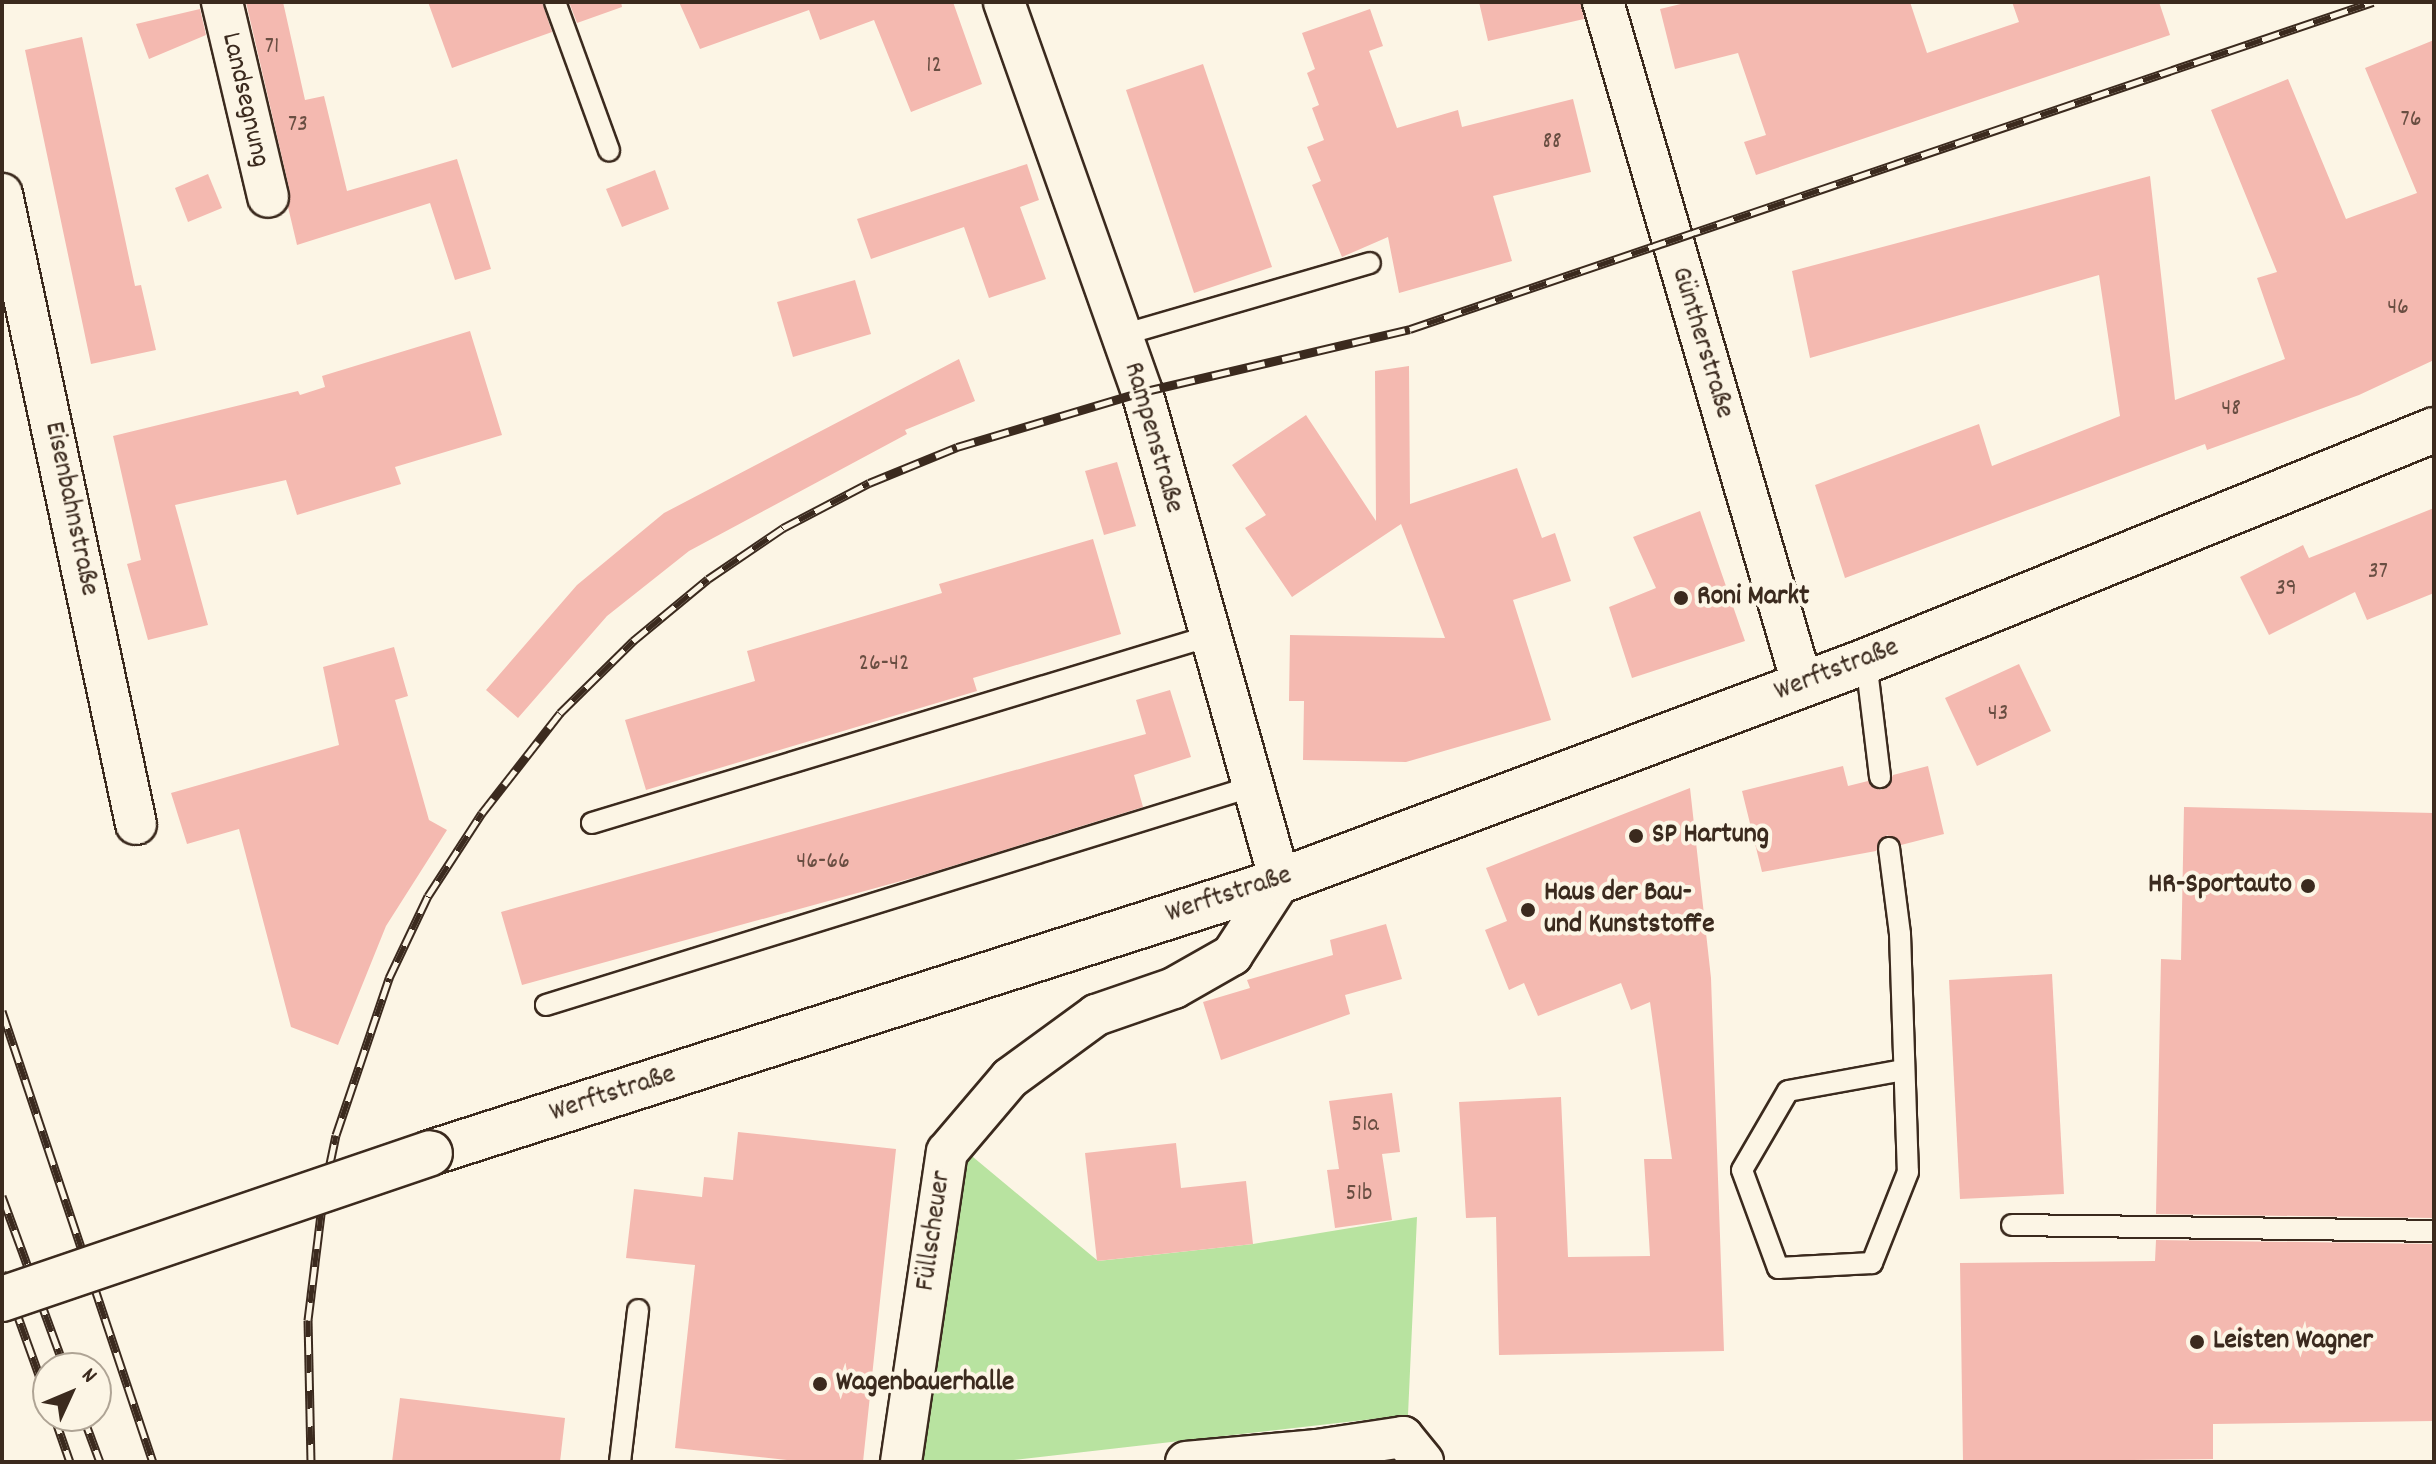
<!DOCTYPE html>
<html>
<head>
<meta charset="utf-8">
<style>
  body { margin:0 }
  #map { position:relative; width:2436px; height:1464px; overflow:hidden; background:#fcf5e5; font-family:Dekko,sans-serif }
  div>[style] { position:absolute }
  .green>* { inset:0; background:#b8e3a0 }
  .building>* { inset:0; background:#f4b9b0 }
  .roads { filter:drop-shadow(2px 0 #3b2a1e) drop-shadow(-2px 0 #3b2a1e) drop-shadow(0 2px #3b2a1e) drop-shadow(0 -2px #3b2a1e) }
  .service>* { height:20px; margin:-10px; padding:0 10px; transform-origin:10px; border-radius:10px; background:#fcf5e5 }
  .minor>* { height:40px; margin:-20px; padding:0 20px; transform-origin:20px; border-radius:20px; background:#fcf5e5 }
  .tertiary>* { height:44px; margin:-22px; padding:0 22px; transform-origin:22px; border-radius:22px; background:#fcf5e5 }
  .rail>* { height:9px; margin-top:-4.5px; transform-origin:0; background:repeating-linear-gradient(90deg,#fcf5e5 0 18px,#3b2a1e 0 36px); box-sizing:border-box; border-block:2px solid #3b2a1e }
  .bridges { filter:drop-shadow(2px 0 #3b2a1e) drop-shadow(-2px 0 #3b2a1e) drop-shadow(0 2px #3b2a1e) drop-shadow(0 -2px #3b2a1e) }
  .tertiary-bridge>* { height:44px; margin:-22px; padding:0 22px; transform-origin:22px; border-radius:22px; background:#fcf5e5 }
  .dots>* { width:22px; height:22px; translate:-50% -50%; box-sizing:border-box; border:4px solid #fcf5e5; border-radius:50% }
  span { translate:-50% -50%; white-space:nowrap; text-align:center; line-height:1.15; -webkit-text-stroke:8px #fcf5e5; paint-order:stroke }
  .number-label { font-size:24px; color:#694e42 }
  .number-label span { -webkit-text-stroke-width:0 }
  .street-label { font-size:28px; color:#3b2a1e }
  .poi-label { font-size:28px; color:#3b2a1e; font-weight:700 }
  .left { translate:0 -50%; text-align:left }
  .right { translate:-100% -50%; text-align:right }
  .frame { position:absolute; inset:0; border:4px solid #3b2a1e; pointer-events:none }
  .north { position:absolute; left:32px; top:1352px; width:80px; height:80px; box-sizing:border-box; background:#fcf5e5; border:2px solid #afa495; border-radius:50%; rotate:46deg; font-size:22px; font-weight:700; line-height:32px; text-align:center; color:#3b2a1e }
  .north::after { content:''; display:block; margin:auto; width:28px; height:36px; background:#3b2a1e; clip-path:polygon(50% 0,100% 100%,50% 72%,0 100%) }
</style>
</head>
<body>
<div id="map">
  <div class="green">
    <div style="clip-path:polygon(967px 1152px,1098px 1261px,1253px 1244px,1417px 1217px,1408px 1415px,997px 1462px,916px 1462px)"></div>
  </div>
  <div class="building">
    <div style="clip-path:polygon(246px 2px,283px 2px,305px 100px,324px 96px,347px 191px,457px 159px,491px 269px,455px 280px,430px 203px,297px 245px,288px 207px,290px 192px)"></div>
    <div style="clip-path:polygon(428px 2px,542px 2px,552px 32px,452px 68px)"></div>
    <div style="clip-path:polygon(569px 2px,621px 2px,622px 7px,577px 23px)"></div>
    <div style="clip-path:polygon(679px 2px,953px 2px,982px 84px,911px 112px,874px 20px,820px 40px,809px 10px,700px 49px)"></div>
    <div style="clip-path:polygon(1479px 2px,1581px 2px,1584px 19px,1488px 41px)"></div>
    <div style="clip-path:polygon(1689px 2px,1910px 2px,1927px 53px,2019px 22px,2012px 2px,2159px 2px,2170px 35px,1756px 175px,1744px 142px,1766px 135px,1738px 53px,1675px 69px,1660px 9px)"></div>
    <div style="clip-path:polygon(200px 9px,206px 35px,149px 59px,136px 24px)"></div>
    <div style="clip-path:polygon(1370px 9px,1383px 46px,1369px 51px,1397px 128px,1458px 110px,1462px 127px,1573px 99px,1591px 172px,1493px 196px,1512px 261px,1399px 293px,1388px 237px,1342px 257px,1312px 185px,1321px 181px,1307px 147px,1324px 140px,1312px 108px,1319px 105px,1307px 73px,1315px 69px,1302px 33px)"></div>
    <div style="clip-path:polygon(82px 37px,135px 286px,141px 285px,156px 350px,91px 364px,25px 50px)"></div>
    <div style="clip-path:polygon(2434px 40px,2434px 360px,2359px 395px,2207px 450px,2205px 444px,1845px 578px,1815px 485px,1979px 424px,1992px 466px,2120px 416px,2099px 275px,1810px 358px,1792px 271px,2150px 176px,2175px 400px,2285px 359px,2257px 278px,2277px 272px,2211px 110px,2288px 79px,2346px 219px,2417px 193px,2365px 68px)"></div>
    <div style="clip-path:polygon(1203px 64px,1272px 267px,1194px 293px,1126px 90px)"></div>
    <div style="clip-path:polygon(1027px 164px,1039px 200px,1020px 207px,1046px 279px,989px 298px,964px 227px,871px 259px,857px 219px)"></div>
    <div style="clip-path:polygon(655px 170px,669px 209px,622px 227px,606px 189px)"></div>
    <div style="clip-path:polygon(208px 174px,222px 208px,188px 222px,175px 188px)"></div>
    <div style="clip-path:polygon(855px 280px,871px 334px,793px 357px,777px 302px)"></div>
    <div style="clip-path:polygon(470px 331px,502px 435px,395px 467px,401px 484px,297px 515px,286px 480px,175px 505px,208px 625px,148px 640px,127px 564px,141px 560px,113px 436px,298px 391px,300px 395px,325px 387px,322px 376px)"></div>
    <div style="clip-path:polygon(959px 359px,975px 401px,905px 430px,907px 434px,689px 551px,607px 616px,518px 718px,486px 690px,577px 585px,664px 513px)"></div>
    <div style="clip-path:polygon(1409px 366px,1410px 504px,1517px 468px,1542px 538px,1555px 533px,1571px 581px,1513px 600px,1551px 720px,1406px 762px,1303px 760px,1304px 701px,1289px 701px,1290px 635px,1445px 638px,1401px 524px,1292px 597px,1245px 528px,1266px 515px,1232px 465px,1306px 415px,1376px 521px,1375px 371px)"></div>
    <div style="clip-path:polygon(1117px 462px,1136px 526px,1104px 535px,1085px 471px)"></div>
    <div style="clip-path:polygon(2434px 508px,2434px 593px,2367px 620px,2355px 592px,2269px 635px,2240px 577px,2303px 545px,2309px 558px)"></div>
    <div style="clip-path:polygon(1700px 511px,1745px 641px,1632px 678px,1609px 607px,1656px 588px,1633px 537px)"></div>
    <div style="clip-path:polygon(1093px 539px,1121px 634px,973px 678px,977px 691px,646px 790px,625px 720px,755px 681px,747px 651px,942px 593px,939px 584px)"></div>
    <div style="clip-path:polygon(394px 647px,408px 696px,395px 700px,429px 820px,447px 830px,386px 926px,338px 1045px,291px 1027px,239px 829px,187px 844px,171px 793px,339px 745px,323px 667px)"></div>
    <div style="clip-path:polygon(2019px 664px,2051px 731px,1977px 766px,1945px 698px)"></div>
    <div style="clip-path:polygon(1170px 690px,1191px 757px,1134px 775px,1143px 807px,923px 875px,522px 985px,501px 912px,1146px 734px,1136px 700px)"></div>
    <div style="clip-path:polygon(1843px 766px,1848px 786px,1868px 781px,1881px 790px,1888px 787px,1893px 775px,1928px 766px,1944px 834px,1901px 845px,1887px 835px,1876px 851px,1762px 872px,1742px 791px)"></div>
    <div style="clip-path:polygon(1690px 788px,1711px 978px,1724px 1351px,1499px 1355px,1496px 1217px,1466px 1218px,1459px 1102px,1561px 1097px,1568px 1257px,1650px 1256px,1644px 1159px,1672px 1159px,1650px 1002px,1631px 1010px,1621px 983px,1538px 1016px,1524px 983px,1509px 990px,1485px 930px,1507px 921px,1486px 868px)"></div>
    <div style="clip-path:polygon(2184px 807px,2434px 813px,2434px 1218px,2156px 1214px,2161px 959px,2181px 960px)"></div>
    <div style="clip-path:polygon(1386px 924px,1402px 979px,1345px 995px,1350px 1014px,1221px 1060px,1203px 1002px,1250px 988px,1247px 980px,1333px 955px,1330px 940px)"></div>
    <div style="clip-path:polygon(2052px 974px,2064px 1194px,1960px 1199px,1949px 980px)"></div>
    <div style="clip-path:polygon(1392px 1093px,1400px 1152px,1382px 1154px,1392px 1220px,1335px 1228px,1327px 1170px,1339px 1169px,1329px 1101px)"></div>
    <div style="clip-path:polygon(738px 1132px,896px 1149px,863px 1462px,805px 1462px,675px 1448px,695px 1265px,626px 1258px,634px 1189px,702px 1197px,704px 1177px,733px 1180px)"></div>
    <div style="clip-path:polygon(1176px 1143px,1181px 1188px,1246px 1181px,1253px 1244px,1097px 1261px,1085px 1153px)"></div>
    <div style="clip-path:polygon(2156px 1240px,2434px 1244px,2434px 1421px,2213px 1424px,2213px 1459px,1963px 1462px,1960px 1263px,2155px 1261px)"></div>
    <div style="clip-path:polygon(400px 1398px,565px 1418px,560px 1462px,392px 1462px)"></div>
  </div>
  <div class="roads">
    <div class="service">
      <div style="left:555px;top:2px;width:158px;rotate:70deg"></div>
      <div style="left:1122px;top:335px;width:258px;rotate:-16.2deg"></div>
      <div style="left:1866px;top:661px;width:117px;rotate:83.1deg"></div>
      <div style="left:592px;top:823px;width:646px;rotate:-16.84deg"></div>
      <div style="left:1889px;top:848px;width:87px;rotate:82.7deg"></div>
      <div style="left:1900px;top:934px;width:238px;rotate:88.1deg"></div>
      <div style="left:1908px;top:1172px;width:98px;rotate:111.6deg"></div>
      <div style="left:1872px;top:1263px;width:94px;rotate:177deg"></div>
      <div style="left:1778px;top:1268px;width:104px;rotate:-110.2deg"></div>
      <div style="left:1742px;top:1170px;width:91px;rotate:-59.8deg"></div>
      <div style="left:1788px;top:1091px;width:118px;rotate:-10.3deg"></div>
      <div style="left:546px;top:1005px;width:741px;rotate:-17.19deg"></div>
      <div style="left:2012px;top:1225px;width:422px;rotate:0.8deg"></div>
      <div style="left:620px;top:1462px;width:153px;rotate:-83.2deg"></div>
    </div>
    <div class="minor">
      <div style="left:222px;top:2px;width:200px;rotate:76.7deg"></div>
      <div style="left:1603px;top:2px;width:709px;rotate:73.71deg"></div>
      <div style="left:2px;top:194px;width:644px;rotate:77.99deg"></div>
      <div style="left:901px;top:1462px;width:313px;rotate:-81.6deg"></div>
      <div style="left:947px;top:1152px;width:97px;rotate:-49.6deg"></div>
      <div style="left:1010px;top:1078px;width:107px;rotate:-36.2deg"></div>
      <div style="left:1096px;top:1015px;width:83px;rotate:-19.1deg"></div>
      <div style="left:1174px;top:988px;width:67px;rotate:-29.6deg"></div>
      <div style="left:1232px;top:955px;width:88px;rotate:-57deg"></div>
      <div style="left:1280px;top:881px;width:508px;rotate:-105.76deg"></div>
      <div style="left:1142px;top:392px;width:414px;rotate:-109.5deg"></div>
      <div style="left:1186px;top:1462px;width:132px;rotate:-5.2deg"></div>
      <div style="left:1323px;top:1462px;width:13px;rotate:-117deg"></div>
      <div style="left:1317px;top:1450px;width:87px;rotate:-8.6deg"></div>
      <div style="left:1403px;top:1437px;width:32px;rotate:51deg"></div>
    </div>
    <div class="tertiary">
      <div style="left:430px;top:1153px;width:892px;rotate:-17.74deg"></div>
      <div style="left:1280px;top:881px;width:626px;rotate:-20.58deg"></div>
      <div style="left:1866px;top:661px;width:613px;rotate:-22.13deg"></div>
    </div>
  </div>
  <div class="rail">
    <div style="left:2px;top:1011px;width:476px;rotate:71.5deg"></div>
    <div style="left:2px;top:1196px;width:183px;rotate:69.9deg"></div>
    <div style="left:2px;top:1272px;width:136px;rotate:70.2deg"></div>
    <div style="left:54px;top:1416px;width:49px;rotate:70.8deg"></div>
    <div style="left:83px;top:1416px;width:49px;rotate:69.7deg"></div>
    <div style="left:311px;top:1462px;width:142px;rotate:-91.2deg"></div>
    <div style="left:308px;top:1320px;width:124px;rotate:-83deg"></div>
    <div style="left:323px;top:1197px;width:63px;rotate:-78.2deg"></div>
    <div style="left:336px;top:1135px;width:166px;rotate:-71.3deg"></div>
    <div style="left:389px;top:978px;width:91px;rotate:-64.6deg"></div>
    <div style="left:428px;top:896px;width:99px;rotate:-57deg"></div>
    <div style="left:482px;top:813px;width:127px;rotate:-52deg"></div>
    <div style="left:560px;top:713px;width:103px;rotate:-44.6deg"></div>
    <div style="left:633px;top:641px;width:97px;rotate:-39.6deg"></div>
    <div style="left:708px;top:579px;width:91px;rotate:-34.2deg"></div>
    <div style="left:783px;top:528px;width:97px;rotate:-27.6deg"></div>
    <div style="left:869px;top:483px;width:95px;rotate:-22.2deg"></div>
    <div style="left:957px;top:447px;width:193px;rotate:-16.6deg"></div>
    <div style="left:1142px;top:392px;width:275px;rotate:-13.2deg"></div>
    <div style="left:1410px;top:329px;width:1017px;rotate:-18.76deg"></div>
  </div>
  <div class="bridges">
    <div class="tertiary-bridge">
      <div style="left:2px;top:1299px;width:452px;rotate:-18.8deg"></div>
    </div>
  </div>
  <div class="dots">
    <div style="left:1681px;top:598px;background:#3b2a1e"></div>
    <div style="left:1636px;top:836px;background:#3b2a1e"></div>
    <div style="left:2308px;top:886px;background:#3b2a1e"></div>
    <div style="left:1528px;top:910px;background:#3b2a1e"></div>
    <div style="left:2197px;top:1342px;background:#3b2a1e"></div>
    <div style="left:820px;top:1384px;background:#3b2a1e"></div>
  </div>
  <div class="number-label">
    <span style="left:272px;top:48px">71</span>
    <span style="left:934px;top:67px">12</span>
    <span style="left:2411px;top:121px">76</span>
    <span style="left:298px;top:126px">73</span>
    <span style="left:1552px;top:143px">88</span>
    <span style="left:2398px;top:309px">46</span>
    <span style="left:2231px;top:410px">48</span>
    <span style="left:2378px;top:573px">37</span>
    <span style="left:2286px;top:590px">39</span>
    <span style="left:884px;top:665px">26-42</span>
    <span style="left:1998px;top:715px">43</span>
    <span style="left:823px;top:863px">46-66</span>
    <span style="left:1365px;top:1126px">51a</span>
    <span style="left:1359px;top:1195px">51b</span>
  </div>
  <div class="street-label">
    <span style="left:244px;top:100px;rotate:77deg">Landsegnung</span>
    <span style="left:1701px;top:343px;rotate:73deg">Güntherstraße</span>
    <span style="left:1152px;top:438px;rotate:74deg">Rampenstraße</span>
    <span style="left:70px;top:509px;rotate:78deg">Eisenbahnstraße</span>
    <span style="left:1837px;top:671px;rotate:-21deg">Werftstraße</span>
    <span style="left:1229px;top:896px;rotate:-18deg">Werftstraße</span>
    <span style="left:613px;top:1095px;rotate:-18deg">Werftstraße</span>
    <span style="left:935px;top:1231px;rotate:-82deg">Füllscheuer</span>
  </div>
  <div class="poi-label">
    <span class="left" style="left:1697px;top:598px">Roni Markt</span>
    <span class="left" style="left:1652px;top:836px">SP Hartung</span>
    <span class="right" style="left:2292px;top:886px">HR-Sportauto</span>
    <span class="left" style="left:1544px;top:910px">Haus der Bau-<br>und Kunststoffe</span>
    <span class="left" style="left:2213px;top:1342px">Leisten Wagner</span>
    <span class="left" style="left:836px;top:1384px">Wagenbauerhalle</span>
  </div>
  <div class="frame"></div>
  <div class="north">N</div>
</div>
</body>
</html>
